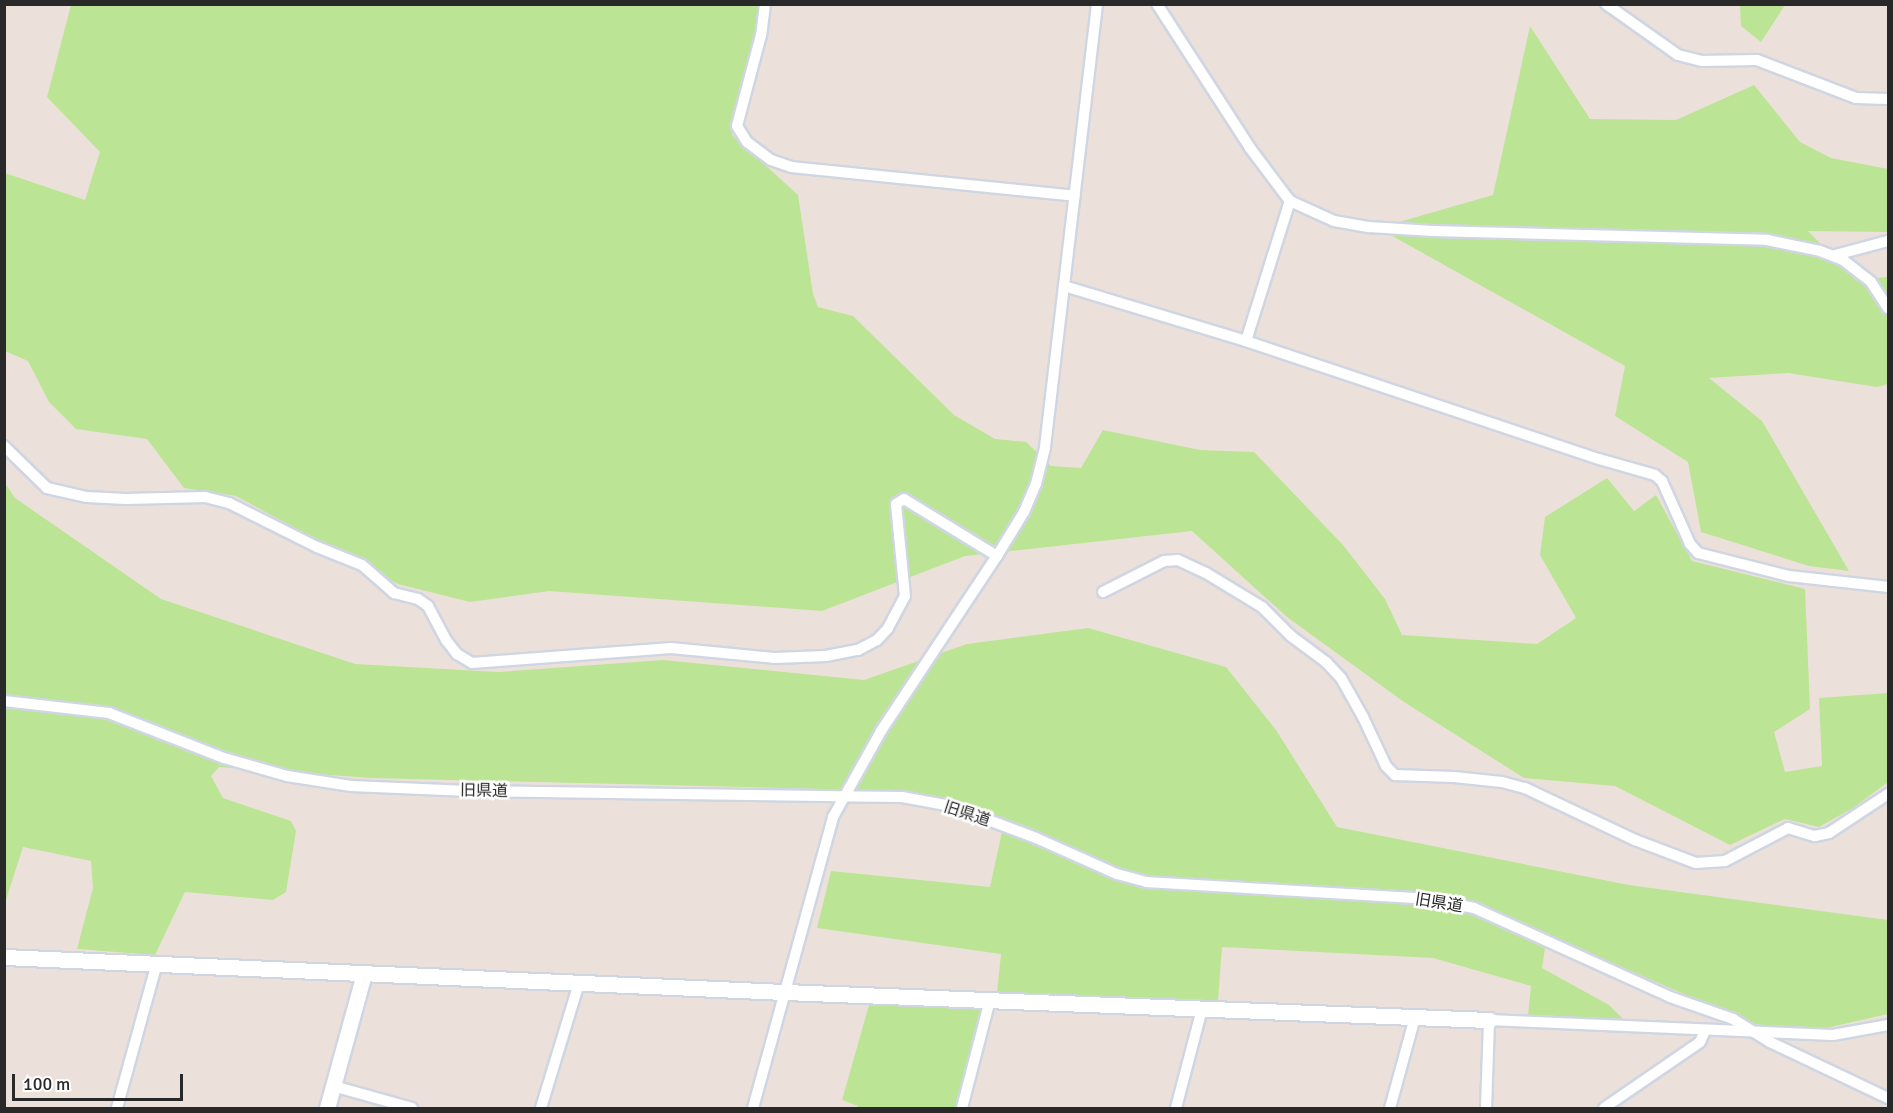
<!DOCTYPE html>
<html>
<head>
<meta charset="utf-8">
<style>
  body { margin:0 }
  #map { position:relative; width:1893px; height:1113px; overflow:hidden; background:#ece1da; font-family:Signika,"Noto Sans JP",sans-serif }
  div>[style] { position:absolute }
  .green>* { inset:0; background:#bbe594 }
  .roads { filter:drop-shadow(2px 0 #cfd6e2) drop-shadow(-2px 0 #cfd6e2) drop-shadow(0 2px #cfd6e2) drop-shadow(0 -2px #cfd6e2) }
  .street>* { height:10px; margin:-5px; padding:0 5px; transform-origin:5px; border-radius:5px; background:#fff }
  .secondary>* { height:15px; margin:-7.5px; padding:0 7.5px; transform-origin:7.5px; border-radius:7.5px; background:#fff }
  span { translate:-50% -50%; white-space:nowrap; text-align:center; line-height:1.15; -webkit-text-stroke:5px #fff; paint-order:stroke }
  .street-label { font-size:16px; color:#292929 }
  .frame { position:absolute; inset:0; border:6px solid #292929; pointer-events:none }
  .scale { position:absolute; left:12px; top:1074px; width:171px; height:27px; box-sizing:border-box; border:3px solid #292929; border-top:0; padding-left:8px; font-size:18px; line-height:21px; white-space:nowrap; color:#292929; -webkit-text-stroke:4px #fff; paint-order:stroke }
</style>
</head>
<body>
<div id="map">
  <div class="green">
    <div style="clip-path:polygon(71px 5px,760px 5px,750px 64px,737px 97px,732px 135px,798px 195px,813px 294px,818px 307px,853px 316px,954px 415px,995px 439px,1026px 442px,1051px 466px,1081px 468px,1103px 430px,1200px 450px,1254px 452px,1343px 545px,1385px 599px,1402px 635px,1537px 644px,1576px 618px,1540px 555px,1545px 517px,1607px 478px,1634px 511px,1656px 495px,1692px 561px,1805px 589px,1810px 709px,1774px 732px,1785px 772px,1822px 766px,1819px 698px,1888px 693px,1888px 782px,1853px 808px,1819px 827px,1785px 819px,1730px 845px,1615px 786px,1524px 778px,1404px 702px,1287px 617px,1192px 531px,965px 556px,822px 611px,549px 591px,470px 602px,398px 584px,236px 496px,184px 488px,147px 439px,76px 429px,49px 402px,28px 361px,5px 351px,5px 173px,85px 200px,100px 152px,47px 97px)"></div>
    <div style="clip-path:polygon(1740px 5px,1740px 4px,1785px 5px,1761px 42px,1741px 26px)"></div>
    <div style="clip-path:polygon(1530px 26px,1590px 119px,1676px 120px,1754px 85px,1800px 142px,1831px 158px,1888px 169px,1888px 232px,1808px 231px,1856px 280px,1888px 277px,1888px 384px,1877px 387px,1788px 373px,1709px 378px,1762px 421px,1849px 571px,1809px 566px,1701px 532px,1688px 462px,1615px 416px,1625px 366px,1378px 228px,1493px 195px)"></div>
    <div style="clip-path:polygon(5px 483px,15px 498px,161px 599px,355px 664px,498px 672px,663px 660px,864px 680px,967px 644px,1088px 628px,1226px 667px,1276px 730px,1337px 827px,1629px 885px,1888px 920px,1888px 1014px,1813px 1031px,1754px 1024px,1547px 935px,1542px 968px,1609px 1005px,1624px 1020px,1528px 1016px,1531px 986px,1433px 958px,1222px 947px,1218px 1001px,997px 993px,1001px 954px,817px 928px,831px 871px,990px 887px,1005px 818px,905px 791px,371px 778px,219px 767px,211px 776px,223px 798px,291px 821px,296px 831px,286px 892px,273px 900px,185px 892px,155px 955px,77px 949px,93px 888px,91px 861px,23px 847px,5px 903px)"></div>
    <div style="clip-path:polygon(869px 1005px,980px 1008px,983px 1011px,956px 1108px,857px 1108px,858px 1106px,842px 1100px)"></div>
  </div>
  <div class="roads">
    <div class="street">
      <div style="left:765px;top:4px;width:31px;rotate:97deg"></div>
      <div style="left:761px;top:35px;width:94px;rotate:104.8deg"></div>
      <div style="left:737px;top:126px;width:19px;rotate:58deg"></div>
      <div style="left:747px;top:142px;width:30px;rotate:37deg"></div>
      <div style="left:771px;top:160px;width:21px;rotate:19deg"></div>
      <div style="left:791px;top:167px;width:285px;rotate:5.8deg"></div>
      <div style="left:1157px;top:4px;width:171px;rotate:57.1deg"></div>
      <div style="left:1250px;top:148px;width:66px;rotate:53deg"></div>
      <div style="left:1290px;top:201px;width:48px;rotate:24.4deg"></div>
      <div style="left:1334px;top:221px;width:36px;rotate:10deg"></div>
      <div style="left:1369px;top:227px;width:64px;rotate:3.6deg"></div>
      <div style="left:1433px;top:231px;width:334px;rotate:1.5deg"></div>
      <div style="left:1767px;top:240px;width:54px;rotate:11.7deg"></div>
      <div style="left:1820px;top:251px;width:25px;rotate:21deg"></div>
      <div style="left:1843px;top:260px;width:36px;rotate:38deg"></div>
      <div style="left:1871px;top:282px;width:31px;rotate:57deg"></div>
      <div style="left:1606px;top:4px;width:88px;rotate:35.3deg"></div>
      <div style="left:1678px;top:55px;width:25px;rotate:14deg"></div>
      <div style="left:1702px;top:61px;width:55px;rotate:-1deg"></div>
      <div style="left:1757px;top:60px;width:106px;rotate:21deg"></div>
      <div style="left:1856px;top:98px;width:32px;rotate:2deg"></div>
      <div style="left:1835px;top:255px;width:55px;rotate:-14.8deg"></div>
      <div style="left:1064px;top:286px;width:190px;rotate:16.8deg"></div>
      <div style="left:1246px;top:341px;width:372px;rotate:18.5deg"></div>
      <div style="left:1599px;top:459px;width:58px;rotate:15.9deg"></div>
      <div style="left:1655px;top:475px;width:9px;rotate:41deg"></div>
      <div style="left:1662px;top:481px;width:69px;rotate:66deg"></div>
      <div style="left:1690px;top:544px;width:12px;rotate:48deg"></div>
      <div style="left:1698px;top:553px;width:94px;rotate:14.2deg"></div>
      <div style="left:1789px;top:576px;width:100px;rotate:6.3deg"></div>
      <div style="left:1246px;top:341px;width:147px;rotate:-72.6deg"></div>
      <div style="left:4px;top:446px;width:60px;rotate:44.3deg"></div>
      <div style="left:47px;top:488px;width:41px;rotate:12.7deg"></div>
      <div style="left:87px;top:497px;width:39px;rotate:3deg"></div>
      <div style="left:126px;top:499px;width:79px;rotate:-1.5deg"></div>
      <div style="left:205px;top:497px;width:25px;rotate:14deg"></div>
      <div style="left:229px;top:503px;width:98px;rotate:26.6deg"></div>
      <div style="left:317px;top:547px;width:48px;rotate:21.8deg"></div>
      <div style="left:362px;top:565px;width:43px;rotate:41.2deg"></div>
      <div style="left:394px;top:593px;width:25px;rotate:14deg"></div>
      <div style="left:418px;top:599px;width:12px;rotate:35deg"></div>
      <div style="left:428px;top:606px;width:38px;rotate:62deg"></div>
      <div style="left:446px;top:640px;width:18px;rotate:52deg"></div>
      <div style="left:457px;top:654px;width:17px;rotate:31deg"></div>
      <div style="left:472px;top:663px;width:200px;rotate:-4.3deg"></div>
      <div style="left:671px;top:648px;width:103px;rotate:5.5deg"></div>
      <div style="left:774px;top:658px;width:52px;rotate:-2.2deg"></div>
      <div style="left:826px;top:656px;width:33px;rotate:-11deg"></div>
      <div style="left:858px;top:650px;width:21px;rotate:-28deg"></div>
      <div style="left:877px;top:640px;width:16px;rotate:-47deg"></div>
      <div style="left:888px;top:628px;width:36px;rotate:-62deg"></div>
      <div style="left:905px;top:596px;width:92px;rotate:-95.6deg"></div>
      <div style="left:896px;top:504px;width:9px;rotate:-32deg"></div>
      <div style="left:904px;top:499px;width:109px;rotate:31.5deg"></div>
      <div style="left:1103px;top:592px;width:68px;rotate:-26.9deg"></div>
      <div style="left:1164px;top:561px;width:14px;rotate:-4deg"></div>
      <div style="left:1178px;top:560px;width:31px;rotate:25deg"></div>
      <div style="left:1206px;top:573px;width:66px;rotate:31.3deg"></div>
      <div style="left:1262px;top:607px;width:41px;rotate:45deg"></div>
      <div style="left:1291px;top:636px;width:44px;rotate:36.6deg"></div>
      <div style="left:1326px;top:662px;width:22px;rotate:47deg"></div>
      <div style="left:1341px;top:678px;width:45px;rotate:60.6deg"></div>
      <div style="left:1363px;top:717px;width:54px;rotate:64.9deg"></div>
      <div style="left:1386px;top:766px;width:13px;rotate:45deg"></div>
      <div style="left:1395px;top:775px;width:59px;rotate:1.9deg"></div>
      <div style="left:1454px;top:777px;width:48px;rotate:5.9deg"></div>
      <div style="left:1502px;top:782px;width:24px;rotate:15deg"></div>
      <div style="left:1525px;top:788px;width:122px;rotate:25.3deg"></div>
      <div style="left:1635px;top:840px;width:65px;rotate:20.7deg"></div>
      <div style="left:1696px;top:863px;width:29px;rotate:-4deg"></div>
      <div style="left:1725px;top:861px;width:71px;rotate:-27.6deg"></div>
      <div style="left:1788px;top:828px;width:28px;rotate:17deg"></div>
      <div style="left:1815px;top:836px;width:14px;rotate:-12deg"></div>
      <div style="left:1829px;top:833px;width:71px;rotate:-33.5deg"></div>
      <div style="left:4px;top:701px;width:106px;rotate:6.5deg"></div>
      <div style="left:109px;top:713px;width:123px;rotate:21.4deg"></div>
      <div style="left:224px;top:758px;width:66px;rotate:15.9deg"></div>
      <div style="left:287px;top:776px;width:65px;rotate:8.9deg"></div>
      <div style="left:351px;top:786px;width:118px;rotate:2.4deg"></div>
      <div style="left:469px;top:791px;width:433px;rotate:0.8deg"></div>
      <div style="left:902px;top:797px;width:50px;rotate:10.4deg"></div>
      <div style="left:951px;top:806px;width:91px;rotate:20.6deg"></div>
      <div style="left:1036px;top:838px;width:89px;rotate:24deg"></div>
      <div style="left:1117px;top:874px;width:30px;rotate:15deg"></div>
      <div style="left:1146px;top:882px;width:286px;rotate:3.4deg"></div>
      <div style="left:1431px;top:899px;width:44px;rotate:11.8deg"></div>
      <div style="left:1474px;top:908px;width:215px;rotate:24.4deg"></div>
      <div style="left:1670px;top:997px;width:67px;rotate:19.2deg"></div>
      <div style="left:1733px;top:1019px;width:44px;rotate:31.9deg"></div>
      <div style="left:1770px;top:1042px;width:131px;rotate:25.4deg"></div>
      <div style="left:333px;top:1086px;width:82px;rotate:15.6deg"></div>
      <div style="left:117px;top:1108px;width:150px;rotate:-74.6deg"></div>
      <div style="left:541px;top:1108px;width:131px;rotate:-73.1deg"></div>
      <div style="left:753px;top:1108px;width:302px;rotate:-74.6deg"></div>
      <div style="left:833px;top:817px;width:98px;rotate:-60.8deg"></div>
      <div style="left:881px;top:731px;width:210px;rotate:-56.5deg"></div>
      <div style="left:997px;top:556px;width:52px;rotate:-58.5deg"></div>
      <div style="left:1024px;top:512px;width:30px;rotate:-67deg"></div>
      <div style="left:1036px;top:484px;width:38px;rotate:-76deg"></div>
      <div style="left:1045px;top:447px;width:446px;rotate:-83.3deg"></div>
      <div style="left:962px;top:1108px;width:112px;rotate:-75.5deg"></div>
      <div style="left:1176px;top:1108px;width:102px;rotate:-75.3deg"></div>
      <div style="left:1390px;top:1108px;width:94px;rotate:-74.6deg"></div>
      <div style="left:1486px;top:1108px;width:88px;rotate:-88deg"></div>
      <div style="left:1489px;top:1020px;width:344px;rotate:2.5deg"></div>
      <div style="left:1833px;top:1035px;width:56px;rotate:-10.3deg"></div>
      <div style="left:1604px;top:1108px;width:116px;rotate:-34.5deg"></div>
      <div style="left:1700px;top:1042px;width:12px;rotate:-66deg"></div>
    </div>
    <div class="secondary">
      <div style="left:4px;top:957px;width:782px;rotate:2.57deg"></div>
      <div style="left:785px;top:992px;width:705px;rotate:2.28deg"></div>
      <div style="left:327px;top:1108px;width:139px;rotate:-74.6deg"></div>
    </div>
  </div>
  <div class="street-label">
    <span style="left:484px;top:791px;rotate:1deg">旧県道</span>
    <span style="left:967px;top:814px;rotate:18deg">旧県道</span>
    <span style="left:1439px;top:903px;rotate:9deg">旧県道</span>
  </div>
  <div class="frame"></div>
  <div class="scale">100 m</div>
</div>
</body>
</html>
